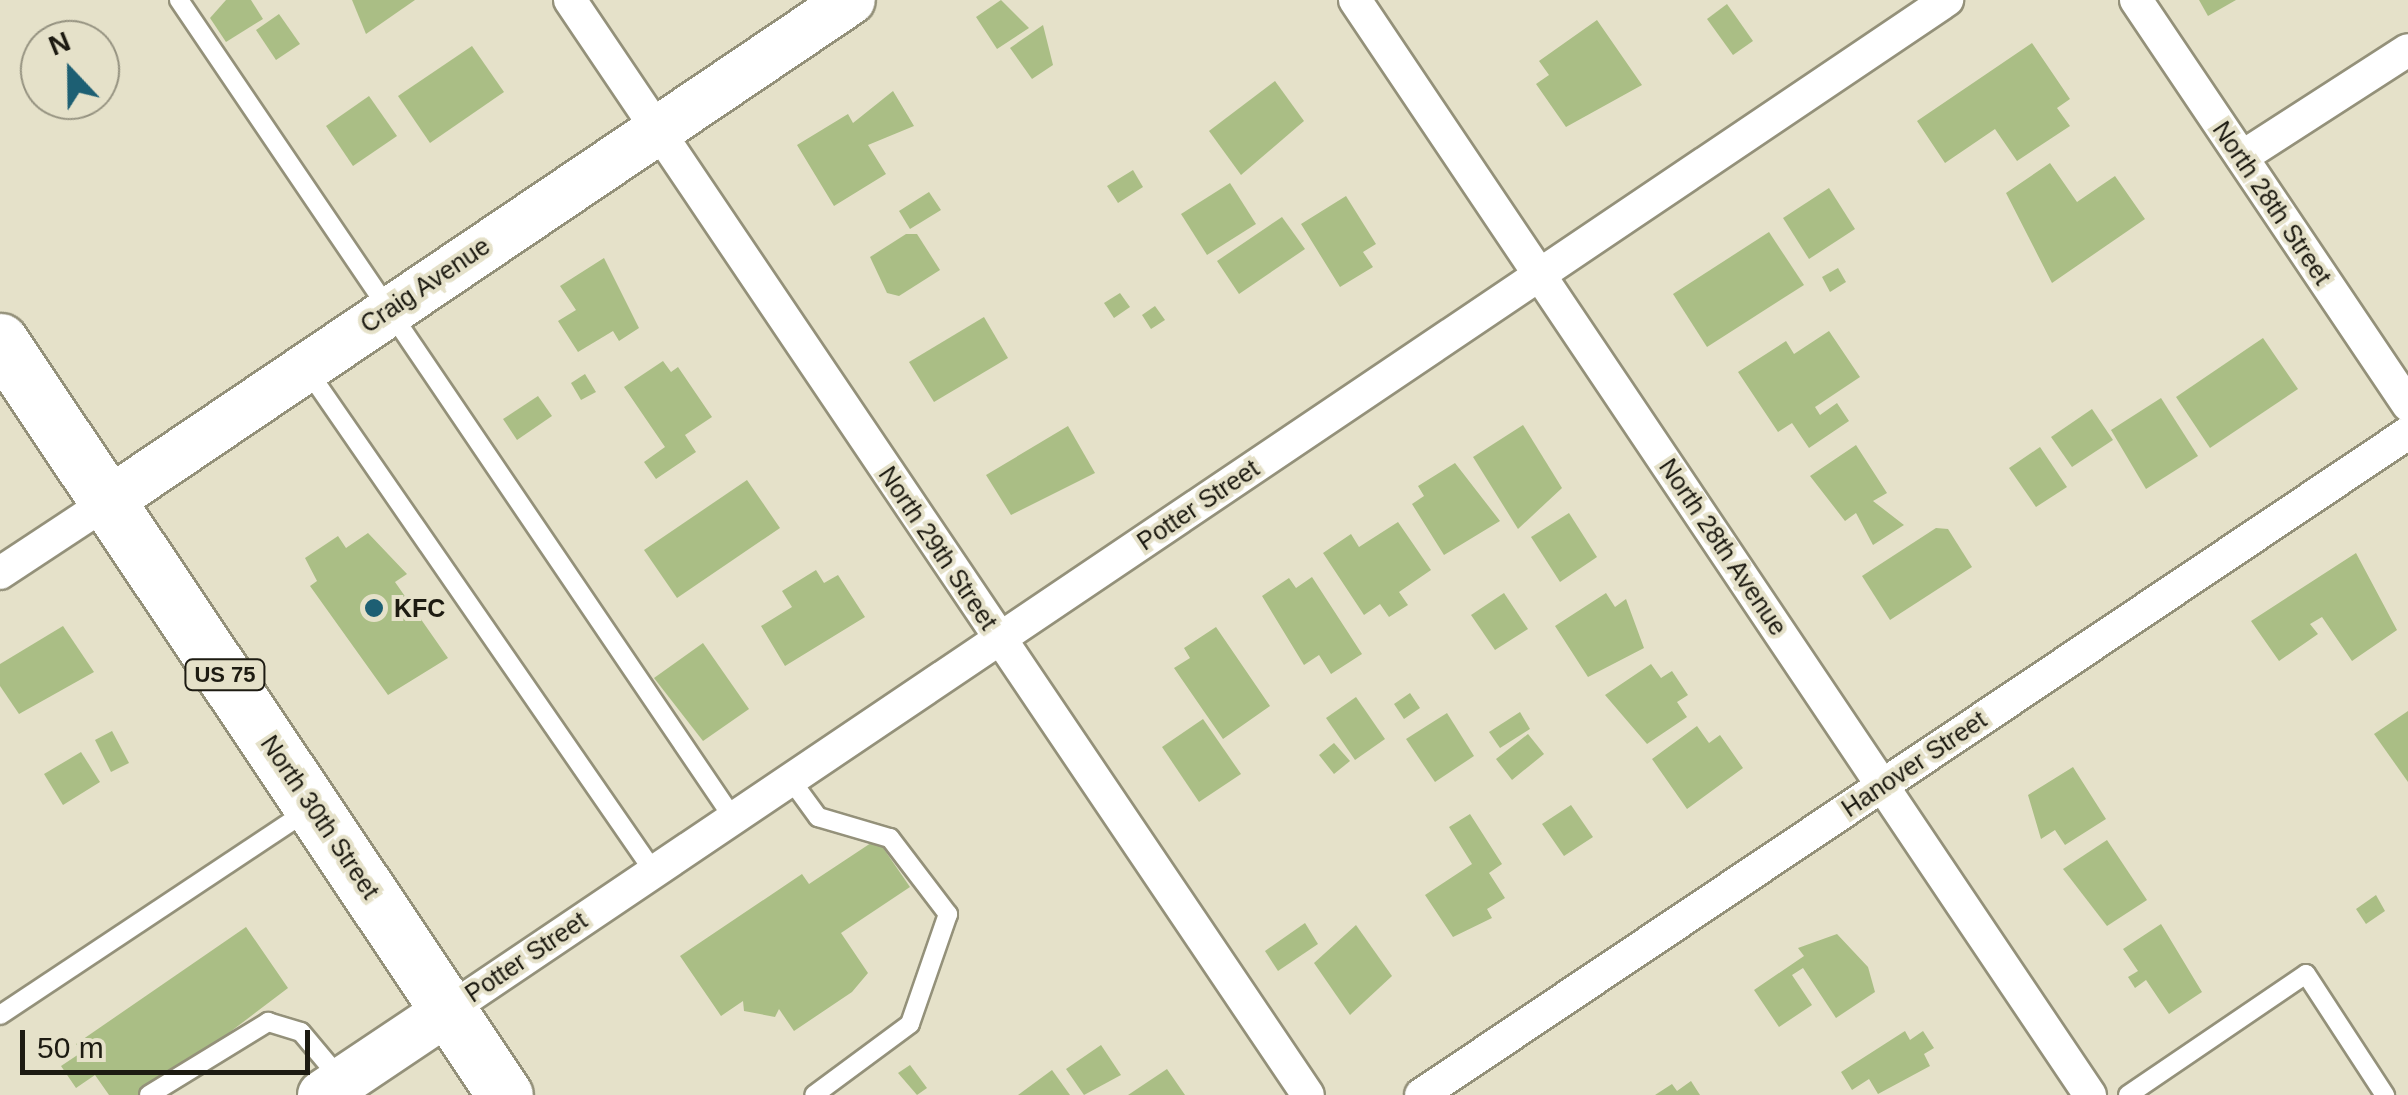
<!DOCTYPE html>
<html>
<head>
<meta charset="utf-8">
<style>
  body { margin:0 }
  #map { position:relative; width:2408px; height:1095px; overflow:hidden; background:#e5e1c9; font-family:Helvetica,sans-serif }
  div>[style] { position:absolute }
  .building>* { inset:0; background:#aabe85 }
  .roads { filter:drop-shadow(2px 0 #94917a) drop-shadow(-2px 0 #94917a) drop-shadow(0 2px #94917a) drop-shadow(0 -2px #94917a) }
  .lane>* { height:18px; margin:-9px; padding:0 9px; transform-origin:9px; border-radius:9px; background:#fff }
  .street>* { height:32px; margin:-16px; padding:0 16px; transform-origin:16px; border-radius:16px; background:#fff }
  .secondary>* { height:48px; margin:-24px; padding:0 24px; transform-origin:24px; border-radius:24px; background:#fff }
  .highway>* { height:55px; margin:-27.5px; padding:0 27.5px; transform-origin:27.5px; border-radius:27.5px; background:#fff }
  .dots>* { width:28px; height:28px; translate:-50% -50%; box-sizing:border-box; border:5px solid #e5e1c9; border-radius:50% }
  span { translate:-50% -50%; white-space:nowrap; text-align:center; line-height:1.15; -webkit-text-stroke:8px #e5e1c9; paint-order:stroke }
  .shield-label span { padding:2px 8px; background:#e5e1c9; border:2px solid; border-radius:8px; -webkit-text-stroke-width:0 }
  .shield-label { font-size:22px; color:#1d1b12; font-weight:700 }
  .street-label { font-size:25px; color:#1d1b12 }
  .poi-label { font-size:25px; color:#1d1b12; font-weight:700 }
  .left { translate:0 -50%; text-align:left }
  .north { position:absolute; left:20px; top:20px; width:100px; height:100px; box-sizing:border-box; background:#e5e1c9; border:2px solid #959280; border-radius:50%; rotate:338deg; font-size:28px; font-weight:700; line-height:40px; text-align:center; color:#1d1b12 }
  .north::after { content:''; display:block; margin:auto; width:35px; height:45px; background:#1d5f73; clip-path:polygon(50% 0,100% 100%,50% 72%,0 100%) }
  .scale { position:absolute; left:20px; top:1030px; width:290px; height:45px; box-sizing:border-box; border:5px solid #1d1b12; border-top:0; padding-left:12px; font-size:30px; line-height:35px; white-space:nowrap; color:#1d1b12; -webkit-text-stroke:8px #e5e1c9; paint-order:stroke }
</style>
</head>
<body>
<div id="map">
  <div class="building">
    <div style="clip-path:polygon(226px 0,251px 0,263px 19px,226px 42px,210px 18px)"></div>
    <div style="clip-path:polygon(352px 0,415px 0,366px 34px)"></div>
    <div style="clip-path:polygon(1001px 0,1029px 28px,997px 49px,976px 17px)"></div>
    <div style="clip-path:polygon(2199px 0,2236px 0,2208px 16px)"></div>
    <div style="clip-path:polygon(1727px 4px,1753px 41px,1733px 55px,1707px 19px)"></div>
    <div style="clip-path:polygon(279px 14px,300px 44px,276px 60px,256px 30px)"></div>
    <div style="clip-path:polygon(1597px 20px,1642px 85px,1566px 127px,1536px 84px,1549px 75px,1539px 61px)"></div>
    <div style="clip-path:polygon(1043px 25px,1053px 65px,1032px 79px,1010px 48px)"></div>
    <div style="clip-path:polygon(2032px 43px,2070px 99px,2057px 108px,2070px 126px,2017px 161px,1995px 129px,1945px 163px,1917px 121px)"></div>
    <div style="clip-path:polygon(472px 46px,504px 92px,430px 143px,398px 96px)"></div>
    <div style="clip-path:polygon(1275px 81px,1304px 121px,1241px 175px,1209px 131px)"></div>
    <div style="clip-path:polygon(893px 91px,914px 126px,868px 145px,886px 174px,834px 206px,797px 145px,848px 114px,853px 123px)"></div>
    <div style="clip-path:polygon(369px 96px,397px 136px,353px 166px,326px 126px)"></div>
    <div style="clip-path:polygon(2050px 163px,2077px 202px,2115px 176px,2145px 219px,2052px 283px,2006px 193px)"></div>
    <div style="clip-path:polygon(1133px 170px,1143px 187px,1118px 203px,1107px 186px)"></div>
    <div style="clip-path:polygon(1230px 183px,1256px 224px,1207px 255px,1181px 214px)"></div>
    <div style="clip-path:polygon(1829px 188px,1855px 229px,1809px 259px,1783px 218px)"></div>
    <div style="clip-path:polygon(929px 192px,941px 210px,910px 229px,899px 211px)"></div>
    <div style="clip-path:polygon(1346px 196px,1376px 244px,1363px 252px,1373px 267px,1340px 287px,1301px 224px)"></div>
    <div style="clip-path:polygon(1282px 217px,1305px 249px,1239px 294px,1217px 261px)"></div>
    <div style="clip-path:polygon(1769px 232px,1804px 285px,1707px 347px,1673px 294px)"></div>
    <div style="clip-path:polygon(906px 234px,917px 234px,940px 270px,899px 296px,887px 293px,870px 257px)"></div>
    <div style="clip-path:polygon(604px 258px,639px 328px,619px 341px,613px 331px,578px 352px,558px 321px,576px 310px,560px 286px)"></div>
    <div style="clip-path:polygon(1838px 268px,1846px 282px,1830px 292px,1822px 277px)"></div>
    <div style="clip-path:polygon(1120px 293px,1130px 307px,1114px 318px,1104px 303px)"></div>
    <div style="clip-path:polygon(1155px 306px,1165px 320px,1151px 329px,1142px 315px)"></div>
    <div style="clip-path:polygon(984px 317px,1008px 358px,934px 402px,909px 362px)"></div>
    <div style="clip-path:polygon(1829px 331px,1860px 377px,1815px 407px,1820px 415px,1837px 403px,1849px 421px,1809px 448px,1792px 423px,1778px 432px,1738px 372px,1786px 341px,1794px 354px)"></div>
    <div style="clip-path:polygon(2263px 338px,2298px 389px,2210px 448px,2176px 397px)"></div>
    <div style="clip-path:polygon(663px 361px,671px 372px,678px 367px,712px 417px,685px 435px,696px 452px,656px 479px,644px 462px,665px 447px,624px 387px)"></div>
    <div style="clip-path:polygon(585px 374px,596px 392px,581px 400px,571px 383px)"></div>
    <div style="clip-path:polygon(538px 396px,552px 416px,517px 440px,503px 419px)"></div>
    <div style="clip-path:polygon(2161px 398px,2198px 456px,2146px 489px,2111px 430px)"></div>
    <div style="clip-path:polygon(2092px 409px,2113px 440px,2072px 467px,2051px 437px)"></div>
    <div style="clip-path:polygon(1523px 425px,1562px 488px,1518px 529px,1473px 457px)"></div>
    <div style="clip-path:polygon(1068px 426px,1095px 473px,1011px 515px,986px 475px)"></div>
    <div style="clip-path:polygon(1856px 445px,1887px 493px,1873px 501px,1904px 525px,1873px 545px,1856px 513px,1845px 521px,1810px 476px)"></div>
    <div style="clip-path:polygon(2040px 447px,2067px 487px,2036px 507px,2009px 468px)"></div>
    <div style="clip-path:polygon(1455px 463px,1500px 521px,1444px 555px,1412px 504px,1424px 496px,1418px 486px)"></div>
    <div style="clip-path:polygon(747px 480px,780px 528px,677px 598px,644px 550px)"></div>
    <div style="clip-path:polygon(1569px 513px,1597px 557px,1560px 582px,1531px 537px)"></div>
    <div style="clip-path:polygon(1398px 522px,1431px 570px,1399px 592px,1408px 605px,1389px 617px,1380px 604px,1364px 615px,1323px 553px,1351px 534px,1359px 547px)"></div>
    <div style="clip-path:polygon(1936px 528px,1948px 529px,1972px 567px,1890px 620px,1862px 576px)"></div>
    <div style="clip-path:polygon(368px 533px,407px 574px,395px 582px,448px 658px,388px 695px,310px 586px,317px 581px,305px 558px,338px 536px,346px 548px)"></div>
    <div style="clip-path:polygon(2356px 553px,2397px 630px,2352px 661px,2322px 617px,2310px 624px,2318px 634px,2279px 661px,2251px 621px)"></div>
    <div style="clip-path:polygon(816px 570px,824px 583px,838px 575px,865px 617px,785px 666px,761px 626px,792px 607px,782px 591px)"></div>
    <div style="clip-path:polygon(1312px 577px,1362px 654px,1331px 674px,1319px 655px,1304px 665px,1262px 596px,1289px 578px,1296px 588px)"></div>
    <div style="clip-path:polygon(1504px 593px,1528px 629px,1495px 650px,1471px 615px)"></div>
    <div style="clip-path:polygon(1606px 593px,1615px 607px,1626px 599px,1644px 648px,1588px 677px,1555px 626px)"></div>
    <div style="clip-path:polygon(63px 626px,94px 672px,19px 714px,0 686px,0 664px)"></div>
    <div style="clip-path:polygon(1216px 627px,1270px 706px,1223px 739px,1174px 668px,1190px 658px,1184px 648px)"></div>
    <div style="clip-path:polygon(703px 643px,749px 709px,703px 741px,654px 678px)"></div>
    <div style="clip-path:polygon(1651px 664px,1661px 678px,1672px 671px,1688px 695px,1677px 702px,1687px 717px,1647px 744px,1605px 695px)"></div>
    <div style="clip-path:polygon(1410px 693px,1420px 708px,1404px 719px,1394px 704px)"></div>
    <div style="clip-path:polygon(1356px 697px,1385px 739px,1355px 760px,1326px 718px)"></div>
    <div style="clip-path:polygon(2408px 711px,2408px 782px,2374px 734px)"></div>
    <div style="clip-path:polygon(1520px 712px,1530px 729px,1500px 748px,1489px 732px)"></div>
    <div style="clip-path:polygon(1447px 713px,1474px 756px,1435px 782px,1406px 739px)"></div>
    <div style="clip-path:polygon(1203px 719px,1241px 774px,1199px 802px,1162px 747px)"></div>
    <div style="clip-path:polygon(1697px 726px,1709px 743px,1720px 735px,1743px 768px,1687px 809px,1652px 759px)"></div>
    <div style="clip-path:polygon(112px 731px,129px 763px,111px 772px,95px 740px)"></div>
    <div style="clip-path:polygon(1528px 734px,1544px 754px,1512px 780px,1496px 759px)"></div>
    <div style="clip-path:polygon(1334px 743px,1350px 761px,1334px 774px,1319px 755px)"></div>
    <div style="clip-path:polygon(81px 752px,100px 782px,63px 805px,44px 774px)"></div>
    <div style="clip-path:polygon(2073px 767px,2106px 819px,2065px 845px,2055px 830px,2041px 839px,2028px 795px)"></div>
    <div style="clip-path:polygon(1571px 805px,1593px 837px,1564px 856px,1542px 824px)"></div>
    <div style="clip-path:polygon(1470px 814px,1502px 864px,1489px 873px,1505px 898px,1487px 909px,1492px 918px,1453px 937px,1425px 895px,1472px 864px,1449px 827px)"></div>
    <div style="clip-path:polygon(877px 839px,910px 887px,841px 933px,868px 973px,852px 992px,794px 1031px,779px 1009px,775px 1017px,744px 1011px,743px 1001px,721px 1016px,680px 956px,802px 874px,809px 884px)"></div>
    <div style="clip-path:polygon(2107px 840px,2147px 900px,2107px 926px,2063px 869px)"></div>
    <div style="clip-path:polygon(2376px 895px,2385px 911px,2366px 924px,2356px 909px)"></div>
    <div style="clip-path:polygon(1305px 923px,1318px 944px,1278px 971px,1265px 951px)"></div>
    <div style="clip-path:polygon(2161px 924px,2202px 992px,2169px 1014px,2146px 980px,2135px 988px,2128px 977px,2138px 971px,2123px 949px)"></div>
    <div style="clip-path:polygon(1356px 925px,1392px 976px,1350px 1015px,1314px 963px)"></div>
    <div style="clip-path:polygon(246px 927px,288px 988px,147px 1095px,109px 1095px,95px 1075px,76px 1088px,61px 1066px,82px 1052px,76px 1044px)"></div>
    <div style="clip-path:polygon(1837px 934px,1868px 967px,1875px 992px,1836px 1018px,1803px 968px,1792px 975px,1812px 1005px,1779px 1027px,1754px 990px,1804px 956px,1798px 948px)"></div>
    <div style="clip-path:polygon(1905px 1031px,1910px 1040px,1923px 1031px,1934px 1048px,1924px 1054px,1930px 1066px,1878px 1094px,1869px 1079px,1852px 1090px,1841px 1072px)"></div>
    <div style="clip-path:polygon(1101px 1045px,1121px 1075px,1084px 1095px,1066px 1069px)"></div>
    <div style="clip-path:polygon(910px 1065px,927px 1088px,917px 1095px,898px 1073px)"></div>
    <div style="clip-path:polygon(1167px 1069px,1185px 1095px,1128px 1095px)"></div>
    <div style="clip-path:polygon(1052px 1070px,1070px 1095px,1018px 1095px)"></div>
    <div style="clip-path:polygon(1691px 1081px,1700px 1095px,1655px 1095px,1672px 1084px,1677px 1091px)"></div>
  </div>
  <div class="roads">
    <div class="lane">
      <div style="left:179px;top:0;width:988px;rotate:55.89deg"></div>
      <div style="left:308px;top:371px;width:609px;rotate:55.37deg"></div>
      <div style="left:791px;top:780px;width:46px;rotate:53.9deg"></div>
      <div style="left:818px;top:817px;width:75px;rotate:16.3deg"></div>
      <div style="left:890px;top:838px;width:96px;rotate:52.7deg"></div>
      <div style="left:948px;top:914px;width:116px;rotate:109.1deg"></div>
      <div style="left:910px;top:1024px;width:119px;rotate:143.5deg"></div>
      <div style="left:0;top:1015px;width:370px;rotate:-33.6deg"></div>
      <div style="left:149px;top:1095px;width:140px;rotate:-31.5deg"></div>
      <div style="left:268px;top:1022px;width:34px;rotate:17deg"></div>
      <div style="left:301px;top:1032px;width:64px;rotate:50.1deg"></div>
      <div style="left:2128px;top:1095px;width:215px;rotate:-34.2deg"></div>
      <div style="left:2306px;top:974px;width:145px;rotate:56.9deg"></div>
    </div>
    <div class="street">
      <div style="left:570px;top:0;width:1320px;rotate:56.02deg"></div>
      <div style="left:1355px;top:0;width:1319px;rotate:56.13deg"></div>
      <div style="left:2136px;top:0;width:488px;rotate:56.1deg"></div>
      <div style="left:2242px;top:157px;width:197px;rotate:-32.8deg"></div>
      <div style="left:0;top:573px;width:131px;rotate:-33.4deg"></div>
      <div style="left:449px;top:1010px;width:1807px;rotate:-33.99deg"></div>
      <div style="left:1421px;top:1095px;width:1188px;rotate:-33.85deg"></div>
    </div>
    <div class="secondary">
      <div style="left:109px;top:501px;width:895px;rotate:-34.03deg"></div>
      <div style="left:322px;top:1095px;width:153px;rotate:-33.8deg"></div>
    </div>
    <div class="highway">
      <div style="left:0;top:341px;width:907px;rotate:56.19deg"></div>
    </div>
  </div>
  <div class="dots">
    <div style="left:374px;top:608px;background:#1d5f73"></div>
  </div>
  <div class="shield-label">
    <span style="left:225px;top:675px">US 75</span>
  </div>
  <div class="street-label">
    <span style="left:2272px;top:203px;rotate:56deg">North 28th Street</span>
    <span style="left:425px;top:285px;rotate:-34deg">Craig Avenue</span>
    <span style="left:1198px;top:505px;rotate:-34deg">Potter Street</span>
    <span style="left:1723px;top:547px;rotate:56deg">North 28th Avenue</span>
    <span style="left:938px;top:548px;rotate:56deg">North 29th Street</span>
    <span style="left:1914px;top:764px;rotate:-34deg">Hanover Street</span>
    <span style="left:320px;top:817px;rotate:56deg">North 30th Street</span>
    <span style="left:526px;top:957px;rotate:-34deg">Potter Street</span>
  </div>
  <div class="poi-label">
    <span class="left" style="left:394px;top:608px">KFC</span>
  </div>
  <div class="north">N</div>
  <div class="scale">50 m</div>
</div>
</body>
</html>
